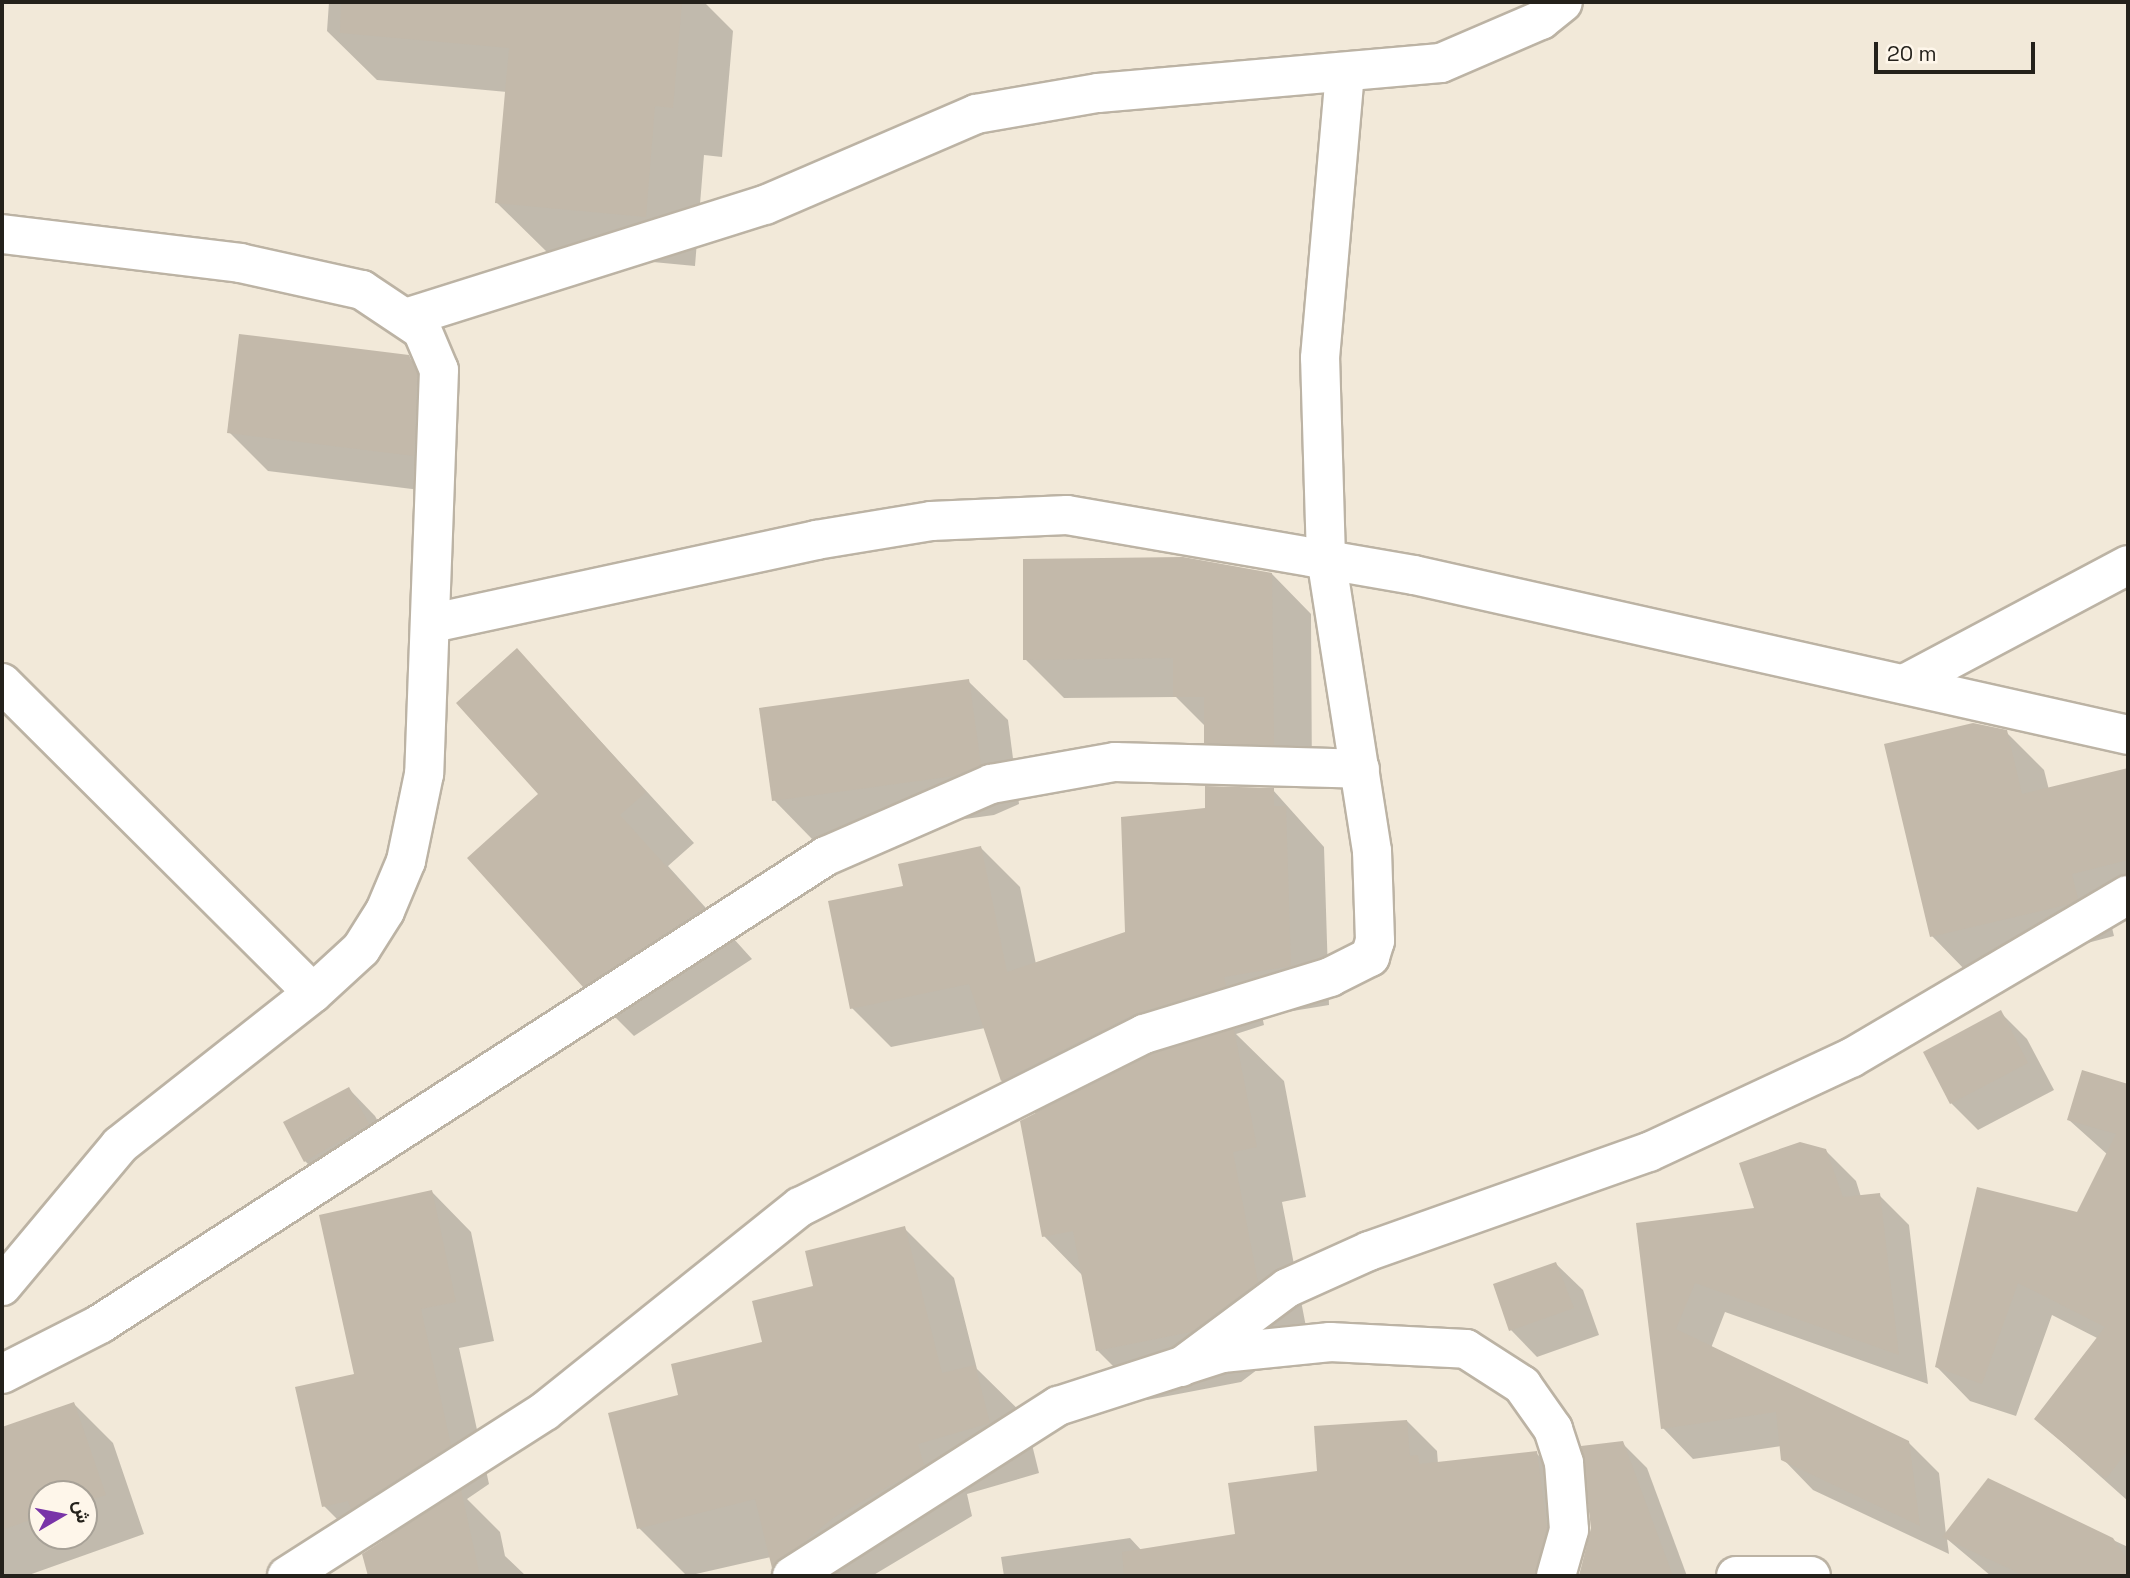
<!DOCTYPE html>
<html>
<head>
<meta charset="utf-8">
<style>
  body { margin:0 }
  #map { position:relative; width:2130px; height:1578px; overflow:hidden; background:#f2e9d9; font-family:"Space Grotesk",Vazirmatn,sans-serif }
  div>[style] { position:absolute }
  .shadow>* { inset:0; background:#0003 }
  .building>* { inset:0; background:#c3b9aa }
  .roads { filter:drop-shadow(2px 0 #bcb3a4) drop-shadow(-2px 0 #bcb3a4) drop-shadow(0 2px #bcb3a4) drop-shadow(0 -2px #bcb3a4) }
  .minor>* { height:38px; margin:-19px; padding:0 19px; transform-origin:19px; border-radius:19px; background:#fff }
  span { translate:-50% -50%; white-space:nowrap; text-align:center; line-height:1.15; -webkit-text-stroke:5px #fef6ea; paint-order:stroke }
  .frame { position:absolute; inset:0; border:4px solid #24211b; pointer-events:none }
  .north { position:absolute; left:28px; top:1480px; width:70px; height:70px; box-sizing:border-box; background:#fef6ea; border:2px solid #a7a197; border-radius:50%; rotate:80deg; font-size:19px; font-weight:700; line-height:28px; text-align:center; color:#24211b }
  .north::after { content:''; display:block; margin:auto; width:24px; height:32px; background:#7934a8; clip-path:polygon(50% 0,100% 100%,50% 72%,0 100%) }
  .scale { position:absolute; left:1874px; top:42px; width:161px; height:32px; box-sizing:border-box; border:4px solid #24211b; border-top:0; padding-left:9px; font-size:21px; line-height:24px; white-space:nowrap; color:#24211b; -webkit-text-stroke:5px #fef6ea; paint-order:stroke }
</style>
</head>
<body>
<div id="map">
  <div class="shadow">
    <div style="clip-path:polygon(329px 2px,704px 2px,733px 31px,722px 157px,704px 155px,695px 266px,547px 252px,497px 203px,507px 92px,377px 80px,327px 31px)"></div>
    <div style="clip-path:polygon(408px 357px,448px 396px,452px 494px,268px 471px,229px 432px)"></div>
    <div style="clip-path:polygon(1272px 574px,1311px 614px,1312px 783px,1245px 781px,1206px 742px,1206px 727px,1176px 697px,1064px 698px,1025px 659px)"></div>
    <div style="clip-path:polygon(517px 650px,694px 843px,668px 866px,752px 959px,634px 1036px,584px 986px)"></div>
    <div style="clip-path:polygon(968px 681px,1008px 720px,1019px 804px,994px 815px,813px 840px,774px 800px)"></div>
    <div style="clip-path:polygon(2006px 732px,2044px 770px,2049px 790px,2128px 772px,2128px 906px,2108px 911px,2114px 936px,1969px 974px,1932px 936px)"></div>
    <div style="clip-path:polygon(1273px 790px,1324px 847px,1329px 1005px,1262px 1016px,1264px 1025px,1236px 1034px,1284px 1081px,1306px 1197px,1282px 1202px,1307px 1332px,1241px 1382px,1147px 1400px,1097px 1350px,1083px 1276px,1044px 1236px,1037px 1115px,1002px 1081px,985px 1028px,891px 1047px,852px 1008px,905px 887px,981px 848px,1020px 887px,1036px 964px,1127px 933px,1207px 810px)"></div>
    <div style="clip-path:polygon(2001px 1013px,2027px 1039px,2054px 1090px,1978px 1130px,1951px 1103px)"></div>
    <div style="clip-path:polygon(2083px 1072px,2128px 1086px,2128px 1501px,2036px 1419px,2099px 1339px,2052px 1315px,2016px 1416px,1970px 1401px,1937px 1367px,2078px 1214px,2108px 1155px,2069px 1120px)"></div>
    <div style="clip-path:polygon(349px 1089px,375px 1116px,395px 1152px,332px 1188px,305px 1161px)"></div>
    <div style="clip-path:polygon(1826px 1151px,1856px 1181px,1861px 1197px,1879px 1195px,1909px 1225px,1928px 1384px,1725px 1312px,1711px 1348px,1908px 1442px,1939px 1473px,1946px 1534px,2098px 1533px,2128px 1547px,2128px 1576px,1991px 1576px,1947px 1539px,1949px 1554px,1813px 1490px,1783px 1459px,1781px 1446px,1693px 1459px,1663px 1428px,1638px 1224px,1756px 1210px)"></div>
    <div style="clip-path:polygon(432px 1192px,471px 1232px,494px 1341px,459px 1348px,489px 1484px,467px 1499px,500px 1532px,505px 1556px,526px 1576px,370px 1576px,364px 1555px,386px 1540px,363px 1545px,324px 1506px,356px 1376px)"></div>
    <div style="clip-path:polygon(904px 1228px,954px 1278px,977px 1369px,1025px 1416px,1039px 1473px,967px 1494px,972px 1516px,872px 1576px,783px 1576px,771px 1557px,687px 1576px,639px 1528px,681px 1396px,764px 1343px,816px 1287px)"></div>
    <div style="clip-path:polygon(1556px 1264px,1583px 1290px,1599px 1335px,1537px 1357px,1511px 1330px)"></div>
    <div style="clip-path:polygon(evenodd,74px 1404px,113px 1443px,144px 1534px,26px 1576px,2px 1576px,2px 1429px,74px 1404px,42px 1494px,84px 1494px,84px 1536px,42px 1536px,42px 1494px)"></div>
    <div style="clip-path:polygon(1407px 1421px,1437px 1451px,1438px 1464px,1536px 1453px,1567px 1483px,1571px 1576px,1004px 1576px,1001px 1557px,1130px 1538px,1142px 1551px,1237px 1535px,1319px 1473px)"></div>
    <div style="clip-path:polygon(1622px 1443px,1647px 1468px,1687px 1576px,1579px 1576px)"></div>
  </div>
  <div class="building">
    <div style="clip-path:polygon(341px 2px,682px 2px,673px 108px,655px 106px,646px 217px,495px 203px,509px 48px,340px 33px)"></div>
    <div style="clip-path:polygon(239px 334px,409px 355px,417px 374px,414px 456px,227px 433px)"></div>
    <div style="clip-path:polygon(1183px 557px,1272px 573px,1274px 745px,1204px 743px,1204px 697px,1173px 697px,1173px 658px,1023px 660px,1023px 559px)"></div>
    <div style="clip-path:polygon(517px 648px,646px 792px,620px 815px,704px 908px,583px 987px,467px 858px,538px 794px,456px 703px)"></div>
    <div style="clip-path:polygon(969px 679px,981px 765px,954px 776px,772px 801px,759px 708px)"></div>
    <div style="clip-path:polygon(1973px 723px,2007px 730px,2022px 794px,2128px 768px,2128px 860px,2072px 874px,2078px 899px,2070px 904px,1930px 937px,1884px 744px)"></div>
    <div style="clip-path:polygon(1205px 786px,1274px 788px,1274px 806px,1286px 806px,1291px 966px,1224px 977px,1226px 986px,1134px 1014px,1001px 1081px,969px 984px,850px 1009px,828px 901px,903px 886px,898px 864px,981px 846px,1007px 972px,1125px 932px,1121px 817px,1205px 808px)"></div>
    <div style="clip-path:polygon(2001px 1010px,2028px 1063px,1950px 1104px,1923px 1052px)"></div>
    <div style="clip-path:polygon(1234px 1029px,1257px 1147px,1233px 1152px,1258px 1282px,1191px 1332px,1096px 1351px,1073px 1231px,1042px 1237px,1020px 1121px,1152px 1054px)"></div>
    <div style="clip-path:polygon(2082px 1070px,2128px 1084px,2128px 1450px,2106px 1479px,2034px 1419px,2105px 1327px,2018px 1283px,1982px 1384px,1935px 1367px,1977px 1187px,2077px 1212px,2116px 1134px,2067px 1120px)"></div>
    <div style="clip-path:polygon(349px 1087px,369px 1124px,304px 1162px,283px 1122px)"></div>
    <div style="clip-path:polygon(1800px 1142px,1826px 1149px,1843px 1197px,1880px 1193px,1899px 1355px,1695px 1283px,1676px 1329px,1909px 1441px,1920px 1526px,1781px 1460px,1776px 1412px,1661px 1429px,1636px 1223px,1754px 1208px,1739px 1163px)"></div>
    <div style="clip-path:polygon(432px 1190px,456px 1302px,421px 1309px,451px 1445px,351px 1509px,348px 1501px,322px 1507px,295px 1387px,354px 1374px,319px 1215px)"></div>
    <div style="clip-path:polygon(905px 1226px,942px 1373px,975px 1365px,990px 1423px,918px 1444px,924px 1466px,833px 1518px,772px 1568px,755px 1499px,637px 1529px,608px 1413px,678px 1395px,671px 1364px,762px 1342px,752px 1301px,813px 1286px,805px 1251px)"></div>
    <div style="clip-path:polygon(1556px 1262px,1574px 1308px,1509px 1331px,1493px 1284px)"></div>
    <div style="clip-path:polygon(74px 1402px,106px 1495px,84px 1502px,84px 1494px,42px 1494px,42px 1516px,2px 1530px,2px 1427px)"></div>
    <div style="clip-path:polygon(1407px 1420px,1410px 1456px,1418px 1455px,1419px 1464px,1537px 1451px,1547px 1528px,1535px 1576px,1124px 1576px,1122px 1552px,1235px 1534px,1228px 1483px,1317px 1471px,1314px 1426px)"></div>
    <div style="clip-path:polygon(1623px 1441px,1673px 1576px,1579px 1576px,1591px 1528px,1581px 1446px)"></div>
    <div style="clip-path:polygon(1988px 1478px,2113px 1538px,2128px 1561px,2128px 1576px,2025px 1576px,1942px 1537px)"></div>
    <div style="clip-path:polygon(461px 1490px,480px 1576px,368px 1576px,362px 1554px)"></div>
  </div>
  <div class="roads">
    <div class="minor">
      <div style="left:2px;top:234px;width:240px;rotate:6.9deg"></div>
      <div style="left:240px;top:263px;width:125px;rotate:12.5deg"></div>
      <div style="left:362px;top:290px;width:72px;rotate:33.7deg"></div>
      <div style="left:422px;top:330px;width:43px;rotate:67deg"></div>
      <div style="left:439px;top:370px;width:404px;rotate:92.1deg"></div>
      <div style="left:424px;top:774px;width:89px;rotate:101.7deg"></div>
      <div style="left:406px;top:861px;width:54px;rotate:112.8deg"></div>
      <div style="left:385px;top:911px;width:45px;rotate:122.3deg"></div>
      <div style="left:361px;top:949px;width:65px;rotate:137.5deg"></div>
      <div style="left:313px;top:993px;width:246px;rotate:141.8deg"></div>
      <div style="left:120px;top:1145px;width:184px;rotate:129.9deg"></div>
      <div style="left:409px;top:317px;width:373px;rotate:-17.5deg"></div>
      <div style="left:765px;top:205px;width:230px;rotate:-23.3deg"></div>
      <div style="left:976px;top:114px;width:124px;rotate:-9.8deg"></div>
      <div style="left:1098px;top:93px;width:344px;rotate:-5deg"></div>
      <div style="left:1441px;top:63px;width:109px;rotate:-23.3deg"></div>
      <div style="left:1541px;top:20px;width:28px;rotate:-39deg"></div>
      <div style="left:433px;top:623px;width:392px;rotate:-12.2deg"></div>
      <div style="left:816px;top:540px;width:117px;rotate:-9.4deg"></div>
      <div style="left:931px;top:521px;width:136px;rotate:-2.5deg"></div>
      <div style="left:1067px;top:515px;width:352px;rotate:9.8deg"></div>
      <div style="left:1414px;top:575px;width:732px;rotate:12.63deg"></div>
      <div style="left:2px;top:683px;width:439px;rotate:44.9deg"></div>
      <div style="left:1906px;top:683px;width:251px;rotate:-28deg"></div>
      <div style="left:1181px;top:1367px;width:132px;rotate:-36.7deg"></div>
      <div style="left:1287px;top:1288px;width:90px;rotate:-24.3deg"></div>
      <div style="left:1369px;top:1251px;width:297px;rotate:-19.5deg"></div>
      <div style="left:1649px;top:1152px;width:223px;rotate:-25deg"></div>
      <div style="left:1851px;top:1058px;width:321px;rotate:-30.5deg"></div>
      <div style="left:2px;top:1374px;width:110px;rotate:-27deg"></div>
      <div style="left:100px;top:1324px;width:864px;rotate:-32.81deg"></div>
      <div style="left:826px;top:856px;width:180px;rotate:-23.6deg"></div>
      <div style="left:991px;top:784px;width:126px;rotate:-10.1deg"></div>
      <div style="left:1115px;top:762px;width:245px;rotate:1.6deg"></div>
      <div style="left:287px;top:1576px;width:306px;rotate:-32.6deg"></div>
      <div style="left:545px;top:1411px;width:327px;rotate:-38.7deg"></div>
      <div style="left:800px;top:1207px;width:385px;rotate:-26.7deg"></div>
      <div style="left:1144px;top:1034px;width:195px;rotate:-17deg"></div>
      <div style="left:1330px;top:977px;width:45px;rotate:-26.6deg"></div>
      <div style="left:1370px;top:957px;width:17px;rotate:-73deg"></div>
      <div style="left:1375px;top:941px;width:90px;rotate:-91.9deg"></div>
      <div style="left:1372px;top:851px;width:297px;rotate:-98.9deg"></div>
      <div style="left:1326px;top:558px;width:200px;rotate:-91.7deg"></div>
      <div style="left:1320px;top:358px;width:286px;rotate:-85deg"></div>
      <div style="left:792px;top:1576px;width:316px;rotate:-32.6deg"></div>
      <div style="left:1058px;top:1406px;width:172px;rotate:-17.9deg"></div>
      <div style="left:1222px;top:1353px;width:109px;rotate:-5.8deg"></div>
      <div style="left:1330px;top:1342px;width:136px;rotate:2.9deg"></div>
      <div style="left:1466px;top:1349px;width:67px;rotate:32.7deg"></div>
      <div style="left:1522px;top:1385px;width:54px;rotate:54.8deg"></div>
      <div style="left:1553px;top:1429px;width:36px;rotate:72deg"></div>
      <div style="left:1564px;top:1463px;width:67px;rotate:85.7deg"></div>
      <div style="left:1569px;top:1530px;width:48px;rotate:105.8deg"></div>
      <div style="left:1736px;top:1576px;width:75px"></div>
    </div>
  </div>
  <div class="frame"></div>
  <div class="north">ش</div>
  <div class="scale">20 m</div>
</div>
</body>
</html>
